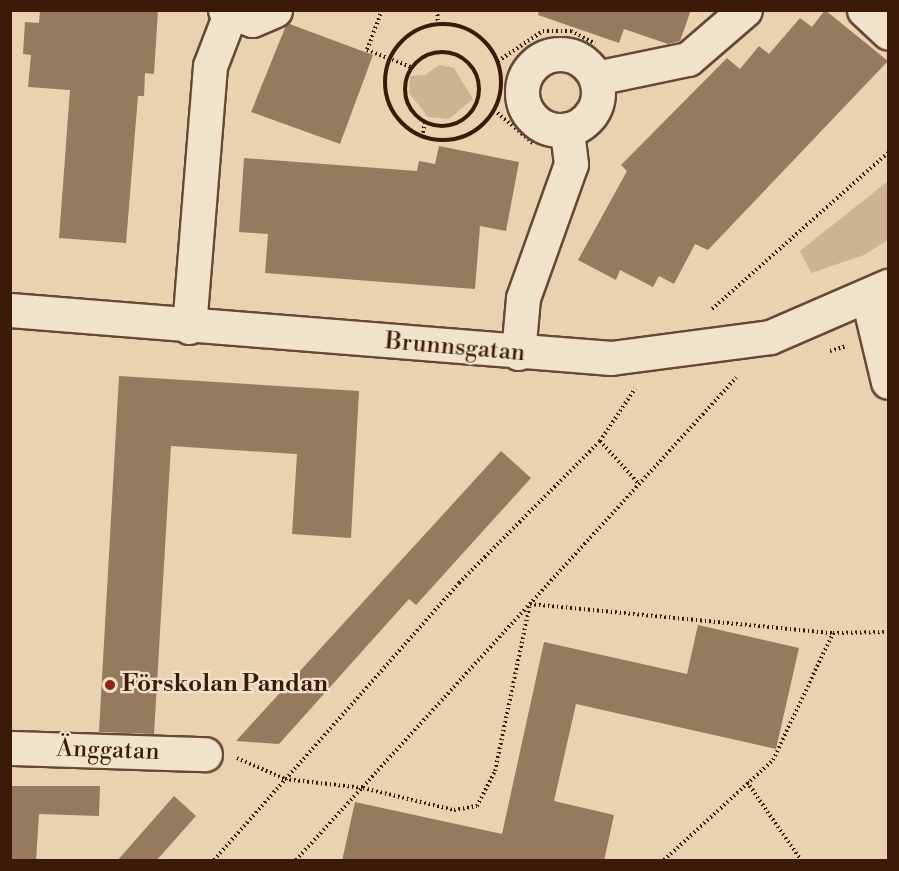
<!DOCTYPE html>
<html>
<head>
<meta charset="utf-8">
<style>
  body { margin:0 }
  #map { position:relative; width:899px; height:871px; overflow:hidden; background:#e9d2b0; font-family:"Libre Bodoni",serif }
  div>[style] { position:absolute }
  .green>* { inset:0; background:#ccb394 }
  .building>* { inset:0; background:#967a60 }
  .path>* { height:4px; margin-top:-2px; transform-origin:0; background:repeating-linear-gradient(90deg,#3c1a0a 0 1.5px,transparent 0 4.5px) }
  .path>.ring { margin:-2px; padding:0; box-sizing:content-box; background:none; border:4px solid #3c1a0a; border-radius:50% }
  .roads { filter:drop-shadow(2px 0 #674834) drop-shadow(-2px 0 #674834) drop-shadow(0 2px #674834) drop-shadow(0 -2px #674834) }
  .street>* { height:33px; margin:-16.5px; padding:0 16.5px; transform-origin:16.5px; border-radius:16.5px; background:#f1e2cc }
  .street>.ring { margin:-16.5px; padding:0; box-sizing:content-box; background:none; border:33px solid #f1e2cc; border-radius:50% }
  .secondary>* { height:33px; margin:-16.5px; padding:0 16.5px; transform-origin:16.5px; border-radius:16.5px; background:#f1e2cc }
  .dots>* { width:16px; height:16px; translate:-50% -50%; box-sizing:border-box; border:3px solid #f1e2cc; border-radius:50% }
  span { translate:-50% -50%; white-space:nowrap; text-align:center; line-height:1.15; -webkit-text-stroke:4.5px #f1e2cc; paint-order:stroke }
  .street-label { font-size:24px; color:#3c1a0a }
  .poi-label { font-size:24px; color:#3c1a0a; font-weight:700 }
  .left { translate:0 -50%; text-align:left }
  .frame { position:absolute; inset:0; border:12px solid #3c1a0a; pointer-events:none }
</style>
</head>
<body>
<div id="map">
  <div class="green">
    <div style="clip-path:polygon(439px 65px,454px 68px,473px 99px,449px 119px,428px 117px,409px 93px,410px 76px,425px 75px)"></div>
    <div style="clip-path:polygon(888px 181px,888px 240px,864px 255px,811px 273px,800px 251px)"></div>
  </div>
  <div class="building">
    <div style="clip-path:polygon(40px 10px,158px 10px,154px 74px,145px 73px,144px 96px,138px 96px,126px 243px,59px 238px,70px 90px,28px 87px,31px 55px,23px 54px,25px 22px,39px 23px)"></div>
    <div style="clip-path:polygon(539px 10px,691px 10px,680px 41px,668px 44px,624px 29px,619px 43px,538px 15px)"></div>
    <div style="clip-path:polygon(825px 10px,888px 61px,708px 250px,695px 244px,674px 284px,659px 276px,653px 287px,620px 270px,616px 280px,578px 260px,627px 171px,621px 165px,727px 58px,740px 69px,759px 46px,769px 54px,800px 18px,812px 27px)"></div>
    <div style="clip-path:polygon(287px 23px,373px 55px,340px 144px,251px 112px)"></div>
    <div style="clip-path:polygon(439px 146px,519px 162px,506px 231px,480px 226px,475px 289px,265px 273px,268px 234px,239px 232px,244px 158px,417px 171px,419px 161px,435px 164px)"></div>
    <div style="clip-path:polygon(119px 376px,359px 391px,351px 538px,292px 534px,297px 454px,171px 446px,154px 734px,99px 732px)"></div>
    <div style="clip-path:polygon(501px 451px,531px 478px,416px 605px,409px 599px,279px 744px,236px 741px)"></div>
    <div style="clip-path:polygon(698px 625px,799px 648px,776px 749px,576px 704px,554px 801px,614px 815px,604px 861px,342px 861px,355px 802px,502px 834px,544px 642px,687px 674px)"></div>
    <div style="clip-path:polygon(10px 786px,100px 786px,99px 816px,39px 814px,36px 861px,10px 861px)"></div>
    <div style="clip-path:polygon(174px 796px,196px 816px,156px 861px,117px 861px)"></div>
  </div>
  <div class="path">
    <div style="left:382px;top:10px;width:43px;rotate:110.6deg"></div>
    <div style="left:367px;top:50px;width:47px;rotate:21.1deg"></div>
    <div style="left:437px;top:10px;width:14px;rotate:86deg"></div>
    <div class="ring" style="left:385px;top:24px;width:112px;height:112px"></div>
    <div class="ring" style="left:405px;top:52px;width:70px;height:70px"></div>
    <div style="left:498px;top:61px;width:54px;rotate:-33.7deg"></div>
    <div style="left:543px;top:31px;width:28px"></div>
    <div style="left:571px;top:31px;width:27px;rotate:27deg"></div>
    <div style="left:494px;top:110px;width:52px;rotate:40.4deg"></div>
    <div style="left:422px;top:137px;width:15px;rotate:-79deg"></div>
    <div style="left:712px;top:309px;width:235px;rotate:-41.6deg"></div>
    <div style="left:830px;top:351px;width:17px;rotate:-17deg"></div>
    <div style="left:600px;top:441px;width:58px;rotate:47.8deg"></div>
    <div style="left:237px;top:758px;width:52px;rotate:23.6deg"></div>
    <div style="left:285px;top:779px;width:79px;rotate:6.6deg"></div>
    <div style="left:363px;top:788px;width:94px;rotate:13.6deg"></div>
    <div style="left:454px;top:810px;width:23px;rotate:-10deg"></div>
    <div style="left:477px;top:806px;width:39px;rotate:-63deg"></div>
    <div style="left:495px;top:771px;width:171px;rotate:-78.2deg"></div>
    <div style="left:530px;top:604px;width:304px;rotate:5.5deg"></div>
    <div style="left:833px;top:633px;width:55px;rotate:-1deg"></div>
    <div style="left:747px;top:782px;width:95px;rotate:55.3deg"></div>
    <div style="left:214px;top:860px;width:370px;rotate:-48.5deg"></div>
    <div style="left:459px;top:583px;width:200px;rotate:-45.2deg"></div>
    <div style="left:600px;top:441px;width:63px;rotate:-56.1deg"></div>
    <div style="left:296px;top:860px;width:653px;rotate:-47.61deg"></div>
    <div style="left:664px;top:860px;width:148px;rotate:-42.5deg"></div>
    <div style="left:773px;top:760px;width:140px;rotate:-64.7deg"></div>
  </div>
  <div class="roads">
    <div class="street">
      <div style="left:225px;top:10px;width:29px;rotate:20deg"></div>
      <div style="left:252px;top:20px;width:25px;rotate:-23deg"></div>
      <div style="left:864px;top:10px;width:33px;rotate:43deg"></div>
      <div class="ring" style="left:522px;top:54px;width:43px;height:43px"></div>
      <div style="left:596px;top:78px;width:94px;rotate:-11.7deg"></div>
      <div style="left:688px;top:59px;width:75px;rotate:-40.7deg"></div>
      <div style="left:868px;top:298px;width:86px;rotate:76.6deg"></div>
      <div style="left:189px;top:327px;width:262px;rotate:-85.4deg"></div>
      <div style="left:210px;top:66px;width:56px;rotate:-69deg"></div>
      <div style="left:518px;top:353px;width:55px;rotate:-84.8deg"></div>
      <div style="left:523px;top:298px;width:142px;rotate:-70.3deg"></div>
      <div style="left:571px;top:164px;width:35px;rotate:-97deg"></div>
      <div style="left:10px;top:748px;width:195px;rotate:1.8deg"></div>
    </div>
    <div class="secondary">
      <div style="left:10px;top:310px;width:603px;rotate:4.57deg"></div>
      <div style="left:611px;top:358px;width:160px;rotate:-7.5deg"></div>
      <div style="left:770px;top:337px;width:129px;rotate:-23.4deg"></div>
    </div>
  </div>
  <div class="dots">
    <div style="left:110px;top:685px;background:#8f2418"></div>
  </div>
  <div class="street-label">
    <span style="left:455px;top:348px;rotate:5deg">Brunnsgatan</span>
    <span style="left:108px;top:751px;rotate:2deg">Änggatan</span>
  </div>
  <div class="poi-label">
    <span class="left" style="left:122px;top:685px">Förskolan Pandan</span>
  </div>
  <div class="frame"></div>
</div>
</body>
</html>
